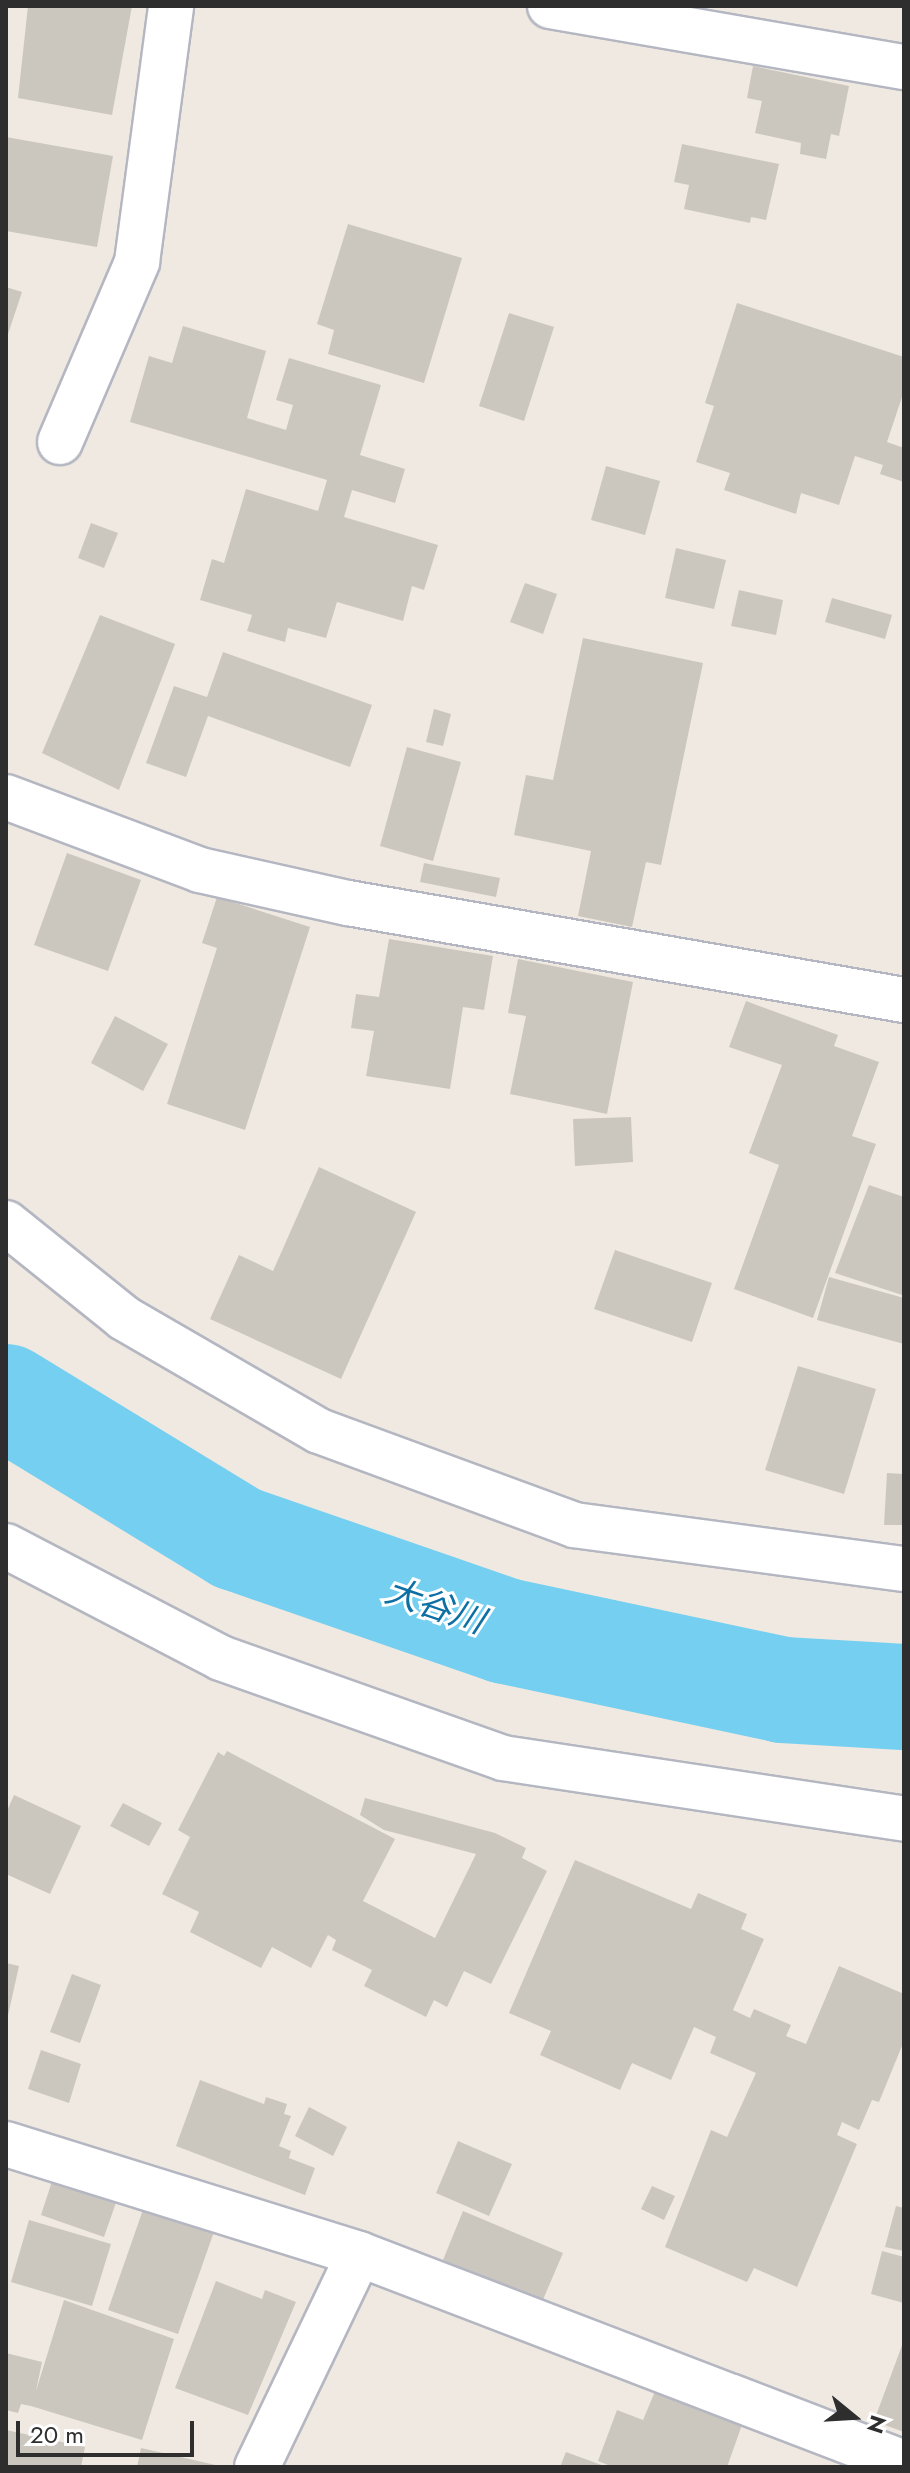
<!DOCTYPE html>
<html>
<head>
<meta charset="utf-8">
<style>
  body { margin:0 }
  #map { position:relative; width:910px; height:2473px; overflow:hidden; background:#efe9e1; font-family:Jost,"Noto Sans JP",sans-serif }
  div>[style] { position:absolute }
  .river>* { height:106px; margin:-53px; padding:0 53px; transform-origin:53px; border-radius:53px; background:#75cff0 }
  .building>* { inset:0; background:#cbc7bf }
  .roads { filter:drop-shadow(2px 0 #b4b7c1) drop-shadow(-2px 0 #b4b7c1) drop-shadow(0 2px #b4b7c1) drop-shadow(0 -2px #b4b7c1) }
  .minor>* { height:44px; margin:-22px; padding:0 22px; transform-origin:22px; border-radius:22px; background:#fff }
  span { translate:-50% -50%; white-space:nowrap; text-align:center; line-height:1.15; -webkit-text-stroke:6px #fff; paint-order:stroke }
  .water-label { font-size:34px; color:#0d6fa3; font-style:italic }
  .frame { position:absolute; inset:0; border:8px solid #2e2e2e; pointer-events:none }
  .north { position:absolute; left:814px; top:2377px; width:80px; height:80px; -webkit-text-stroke:6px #fff; paint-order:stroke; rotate:108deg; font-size:22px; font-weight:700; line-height:32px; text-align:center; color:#2e2e2e }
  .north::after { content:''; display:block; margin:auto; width:28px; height:36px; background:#2e2e2e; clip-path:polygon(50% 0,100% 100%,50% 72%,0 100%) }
  .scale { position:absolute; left:16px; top:2421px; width:178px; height:36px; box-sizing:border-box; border:4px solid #2e2e2e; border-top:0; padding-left:10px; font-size:24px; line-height:28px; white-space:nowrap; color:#2e2e2e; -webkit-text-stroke:6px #fff; paint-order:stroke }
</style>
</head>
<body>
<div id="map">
  <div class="river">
    <div style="left:6px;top:1397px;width:271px;rotate:31.4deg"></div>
    <div style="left:237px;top:1538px;width:285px;rotate:19.1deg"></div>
    <div style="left:506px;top:1631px;width:283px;rotate:12deg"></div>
    <div style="left:783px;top:1690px;width:121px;rotate:3.3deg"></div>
  </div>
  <div class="building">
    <div style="clip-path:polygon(28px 6px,132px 6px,112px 115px,18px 98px)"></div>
    <div style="clip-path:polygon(753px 66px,849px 86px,839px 136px,831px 134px,826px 159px,800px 154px,801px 143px,755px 133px,762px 101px,747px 98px)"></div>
    <div style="clip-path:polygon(6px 137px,113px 156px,97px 247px,6px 231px)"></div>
    <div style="clip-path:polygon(682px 144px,779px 164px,766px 220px,751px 217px,750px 223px,684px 209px,689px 185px,674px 182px)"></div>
    <div style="clip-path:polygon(348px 224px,462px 258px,424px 383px,328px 354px,334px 330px,317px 324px)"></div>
    <div style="clip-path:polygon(6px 287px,22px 292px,7px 337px,6px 337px)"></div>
    <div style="clip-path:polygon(737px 303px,904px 357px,904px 391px,887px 442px,904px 448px,904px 482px,880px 474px,883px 465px,855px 456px,839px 505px,801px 493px,796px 514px,724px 490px,730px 473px,696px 462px,714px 406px,705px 403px)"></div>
    <div style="clip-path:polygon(509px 313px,554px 327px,524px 421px,479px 406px)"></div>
    <div style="clip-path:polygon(183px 326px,266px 351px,247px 418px,286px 430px,293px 405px,276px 400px,289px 358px,381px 385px,360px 455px,405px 469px,395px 503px,352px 490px,344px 517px,438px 545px,424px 590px,412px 586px,403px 621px,337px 602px,326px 638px,288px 628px,285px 642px,247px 631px,252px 615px,200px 600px,212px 559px,224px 563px,246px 489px,318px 511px,327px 480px,130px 422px,149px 356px,172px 363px)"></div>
    <div style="clip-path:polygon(606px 466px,660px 481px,645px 535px,591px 520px)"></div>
    <div style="clip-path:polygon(91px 523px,118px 533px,104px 568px,78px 558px)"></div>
    <div style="clip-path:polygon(676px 548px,726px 560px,714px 609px,665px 598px)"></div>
    <div style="clip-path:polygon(525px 583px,557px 594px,543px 634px,510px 622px)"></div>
    <div style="clip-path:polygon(739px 590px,783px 600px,776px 635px,731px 626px)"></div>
    <div style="clip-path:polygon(832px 598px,892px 615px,885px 639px,825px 622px)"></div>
    <div style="clip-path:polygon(100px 615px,175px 644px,119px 790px,42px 753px)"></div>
    <div style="clip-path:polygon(583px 638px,703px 663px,661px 865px,646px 862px,632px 927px,578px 916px,591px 851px,514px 835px,526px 775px,553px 780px)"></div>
    <div style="clip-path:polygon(223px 652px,372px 705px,350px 767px,208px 716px,186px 777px,146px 763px,174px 686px,207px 697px)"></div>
    <div style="clip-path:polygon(434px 709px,451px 714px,443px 746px,426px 742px)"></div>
    <div style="clip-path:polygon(407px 747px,461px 762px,433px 861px,380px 846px)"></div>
    <div style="clip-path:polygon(67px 853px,141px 880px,108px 971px,34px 945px)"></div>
    <div style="clip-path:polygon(424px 863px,500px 878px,496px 897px,420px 882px)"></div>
    <div style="clip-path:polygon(217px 897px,310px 927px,245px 1130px,167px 1104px,217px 948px,202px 943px)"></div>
    <div style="clip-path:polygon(389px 939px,493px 956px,484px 1010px,463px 1007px,450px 1089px,366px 1076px,374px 1031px,351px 1028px,356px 994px,379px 997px)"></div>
    <div style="clip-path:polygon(518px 959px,633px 982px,607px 1114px,510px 1094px,526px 1016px,508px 1013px)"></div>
    <div style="clip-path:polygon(746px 1001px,838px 1035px,834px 1046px,879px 1062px,852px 1136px,876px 1144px,813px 1318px,734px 1289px,779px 1165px,749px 1153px,782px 1065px,729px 1047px)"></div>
    <div style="clip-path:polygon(115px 1016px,168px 1044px,143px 1091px,91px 1063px)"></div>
    <div style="clip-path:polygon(631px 1117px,633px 1162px,575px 1166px,573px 1119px)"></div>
    <div style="clip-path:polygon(319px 1167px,416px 1212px,341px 1379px,210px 1319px,239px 1255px,273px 1271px)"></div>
    <div style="clip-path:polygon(869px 1185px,904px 1197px,902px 1295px,835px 1273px)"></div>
    <div style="clip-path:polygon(615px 1250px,712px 1283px,692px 1342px,594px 1309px)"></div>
    <div style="clip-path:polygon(829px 1277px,904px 1298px,904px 1344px,817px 1320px)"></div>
    <div style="clip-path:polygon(798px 1366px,876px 1389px,844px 1494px,765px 1470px)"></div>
    <div style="clip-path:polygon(887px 1473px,904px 1474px,904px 1525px,884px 1525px)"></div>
    <div style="clip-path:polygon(227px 1751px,395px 1839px,363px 1901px,435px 1938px,476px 1854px,384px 1830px,360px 1815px,365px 1798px,495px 1833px,526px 1848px,522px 1858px,547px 1871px,491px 1984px,464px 1971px,447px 2007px,434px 2000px,426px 2017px,364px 1986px,372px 1970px,332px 1950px,336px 1940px,328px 1935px,311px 1968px,272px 1947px,261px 1968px,190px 1932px,199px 1912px,162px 1894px,190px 1837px,178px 1830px,218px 1752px,224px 1756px)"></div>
    <div style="clip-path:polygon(14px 1795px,81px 1826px,50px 1894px,6px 1874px,6px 1813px)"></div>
    <div style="clip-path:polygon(123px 1803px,162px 1823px,149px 1846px,110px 1826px)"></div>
    <div style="clip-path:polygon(575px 1860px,691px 1909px,698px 1893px,747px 1914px,741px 1929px,764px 1939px,733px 2010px,750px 2018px,754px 2009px,791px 2025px,786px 2036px,806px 2044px,839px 1966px,904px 1994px,904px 2041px,879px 2102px,872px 2100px,859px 2130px,842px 2122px,837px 2135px,857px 2144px,797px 2287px,754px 2268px,747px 2282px,665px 2247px,711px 2130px,727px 2137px,756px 2073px,710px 2053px,716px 2037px,694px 2027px,671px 2080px,632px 2063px,620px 2090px,540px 2055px,551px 2031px,509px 2013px)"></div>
    <div style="clip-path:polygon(6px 1963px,19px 1966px,7px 2020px,6px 2020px)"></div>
    <div style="clip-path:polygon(72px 1974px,101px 1985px,80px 2043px,50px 2032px)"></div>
    <div style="clip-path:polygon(41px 2050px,81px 2064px,69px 2103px,28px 2089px)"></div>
    <div style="clip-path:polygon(200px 2080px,264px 2104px,266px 2097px,287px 2104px,284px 2114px,291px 2116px,279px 2146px,291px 2151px,289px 2158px,315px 2168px,305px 2195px,176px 2146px)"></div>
    <div style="clip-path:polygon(309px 2107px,347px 2127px,333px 2156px,295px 2136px)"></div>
    <div style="clip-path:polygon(458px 2141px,512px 2164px,489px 2216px,436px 2193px)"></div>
    <div style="clip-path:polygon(55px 2172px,119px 2194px,104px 2237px,41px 2215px)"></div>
    <div style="clip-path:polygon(652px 2186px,675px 2196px,664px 2220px,641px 2209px)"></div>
    <div style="clip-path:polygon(145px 2204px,215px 2229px,178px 2334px,108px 2310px)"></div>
    <div style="clip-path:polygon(896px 2206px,904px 2208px,904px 2251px,885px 2247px)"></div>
    <div style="clip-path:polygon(463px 2211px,563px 2253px,542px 2302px,443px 2260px)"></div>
    <div style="clip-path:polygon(29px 2220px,111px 2244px,92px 2306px,11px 2282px)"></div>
    <div style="clip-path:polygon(882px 2251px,904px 2257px,904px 2303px,871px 2294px)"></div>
    <div style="clip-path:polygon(216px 2281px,262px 2299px,265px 2290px,296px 2302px,248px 2415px,175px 2388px)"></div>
    <div style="clip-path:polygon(64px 2300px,174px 2339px,142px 2440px,31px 2406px,21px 2404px,18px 2413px,6px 2410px,6px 2353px,42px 2362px,36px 2391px)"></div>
    <div style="clip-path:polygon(904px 2340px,904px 2432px,874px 2421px)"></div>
    <div style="clip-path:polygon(656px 2389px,743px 2422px,727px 2467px,613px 2467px,598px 2461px,617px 2410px,643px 2420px)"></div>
    <div style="clip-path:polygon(6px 2430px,85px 2447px,81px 2467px,6px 2467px)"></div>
    <div style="clip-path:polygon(141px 2448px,220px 2466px,219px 2467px,137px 2467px)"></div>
    <div style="clip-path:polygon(566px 2452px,607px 2467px,560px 2467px)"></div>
  </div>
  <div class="roads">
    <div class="minor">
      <div style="left:550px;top:6px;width:359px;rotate:9.8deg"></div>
      <div style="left:60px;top:442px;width:196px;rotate:-66.8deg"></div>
      <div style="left:137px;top:262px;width:258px;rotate:-82.4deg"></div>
      <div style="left:6px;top:797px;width:207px;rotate:20.6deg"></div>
      <div style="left:200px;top:870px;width:152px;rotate:12.6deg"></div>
      <div style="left:348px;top:903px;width:564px;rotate:9.9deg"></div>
      <div style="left:6px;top:1223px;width:151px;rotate:38.8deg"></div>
      <div style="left:124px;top:1318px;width:225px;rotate:30.1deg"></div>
      <div style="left:319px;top:1431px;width:272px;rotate:20.2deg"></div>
      <div style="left:574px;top:1525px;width:333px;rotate:7.6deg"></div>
      <div style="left:6px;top:1546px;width:242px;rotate:27.5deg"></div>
      <div style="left:221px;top:1658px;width:299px;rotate:19.5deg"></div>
      <div style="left:503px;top:1758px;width:406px;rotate:8.6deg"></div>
      <div style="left:6px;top:2144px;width:370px;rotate:17.3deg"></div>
      <div style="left:359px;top:2254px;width:584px;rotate:20.98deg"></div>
      <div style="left:257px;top:2467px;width:236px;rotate:-64.4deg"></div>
    </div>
  </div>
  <div class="water-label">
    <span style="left:435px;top:1606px;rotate:19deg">大谷川</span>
  </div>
  <div class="frame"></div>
  <div class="north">N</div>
  <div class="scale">20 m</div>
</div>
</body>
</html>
